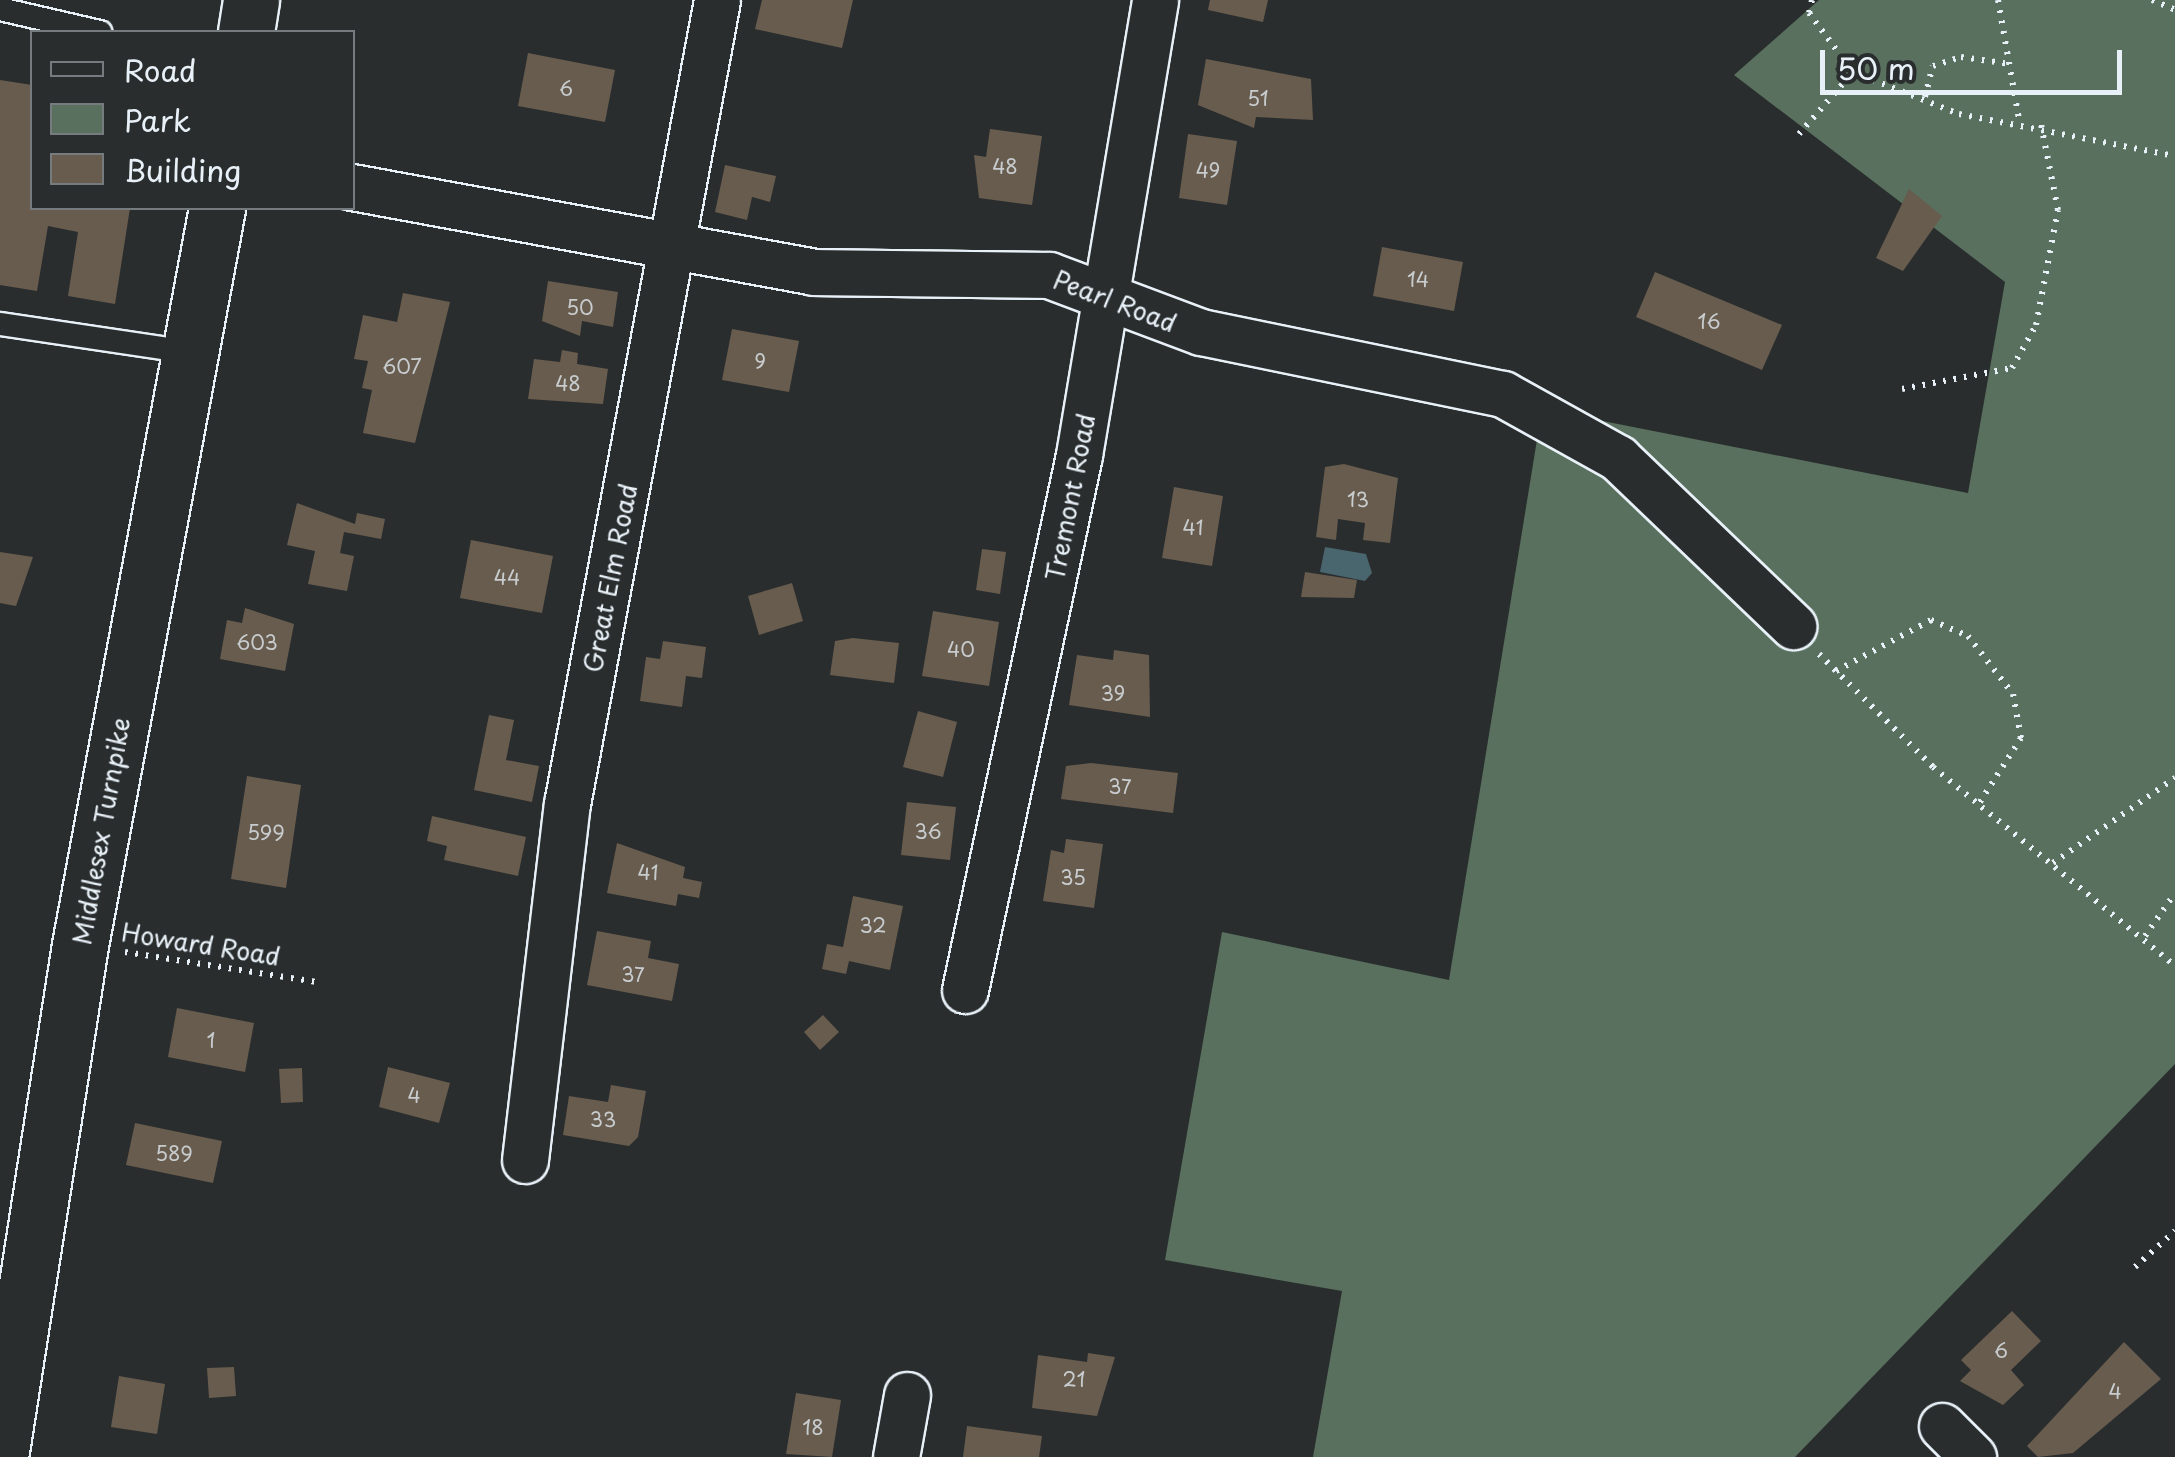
<!DOCTYPE html>
<html>
<head>
<meta charset="utf-8">
<style>
  body { margin:0 }
  #map { position:relative; width:2175px; height:1457px; overflow:hidden; background:#2a2d2e; font-family:"Playpen Sans",sans-serif }
  div>[style] { position:absolute }
  .green>* { inset:0; background:#58705d }
  .water>* { inset:0; background:#49656d }
  .building>* { inset:0; background:#675c4e }
  .path>* { height:6px; margin-top:-3px; transform-origin:0; background:repeating-linear-gradient(90deg,#e8f1f8 0 2.5px,transparent 0 10.5px) }
  .roads { filter:drop-shadow(2px 0 #e8f1f8) drop-shadow(-2px 0 #e8f1f8) drop-shadow(0 2px #e8f1f8) drop-shadow(0 -2px #e8f1f8) }
  .service>* { height:22px; margin:-11px; padding:0 11px; transform-origin:11px; border-radius:11px; background:#2a2d2e }
  .minor>* { height:45px; margin:-22.5px; padding:0 22.5px; transform-origin:22.5px; border-radius:22.5px; background:#2a2d2e }
  .secondary>* { height:55px; margin:-27.5px; padding:0 27.5px; transform-origin:27.5px; border-radius:27.5px; background:#2a2d2e }
  span { translate:-50% -50%; white-space:nowrap; text-align:center; line-height:1.15; -webkit-text-stroke:8px #2a2d2e; paint-order:stroke }
  .number-label { font-size:20px; color:#c8ccce }
  .number-label span { -webkit-text-stroke-width:0 }
  .street-label { font-size:25px; color:#e8f1f8 }
  .legend { position:absolute; left:30px; top:30px; width:325px; height:180px; box-sizing:border-box; background:#2a2d2e; border:2px solid #767b7f; margin:0; padding:12px 18px; list-style:none; font-size:30px; color:#e8f1f8 }
  .legend li { display:flex; align-items:center; gap:20px; height:50px }
  .legend b { width:50px; border:2px solid #767b7f }
  .scale { position:absolute; left:1820px; top:50px; width:302px; height:45px; box-sizing:border-box; border:5px solid #e8f1f8; border-top:0; padding-left:12px; font-size:30px; line-height:35px; white-space:nowrap; color:#e8f1f8; -webkit-text-stroke:8px #2a2d2e; paint-order:stroke }
</style>
</head>
<body>
<div id="map">
  <div class="green">
    <div style="clip-path:polygon(1819px 0,2175px 0,2175px 1064px,1795px 1457px,1313px 1457px,1342px 1291px,1165px 1260px,1222px 932px,1449px 980px,1542px 409px,1968px 493px,2005px 282px,1734px 75px)"></div>
  </div>
  <div class="water">
    <div style="clip-path:polygon(1325px 547px,1366px 554px,1372px 573px,1365px 581px,1320px 572px)"></div>
  </div>
  <div class="building">
    <div style="clip-path:polygon(762px 0,853px 0,842px 48px,755px 29px)"></div>
    <div style="clip-path:polygon(1210px 0,1268px 0,1263px 22px,1208px 10px)"></div>
    <div style="clip-path:polygon(528px 53px,615px 70px,605px 122px,518px 106px)"></div>
    <div style="clip-path:polygon(1206px 59px,1311px 79px,1313px 120px,1256px 117px,1254px 128px,1198px 105px)"></div>
    <div style="clip-path:polygon(0 80px,32px 85px,32px 208px,130px 208px,115px 304px,68px 296px,78px 232px,48px 226px,37px 291px,0 285px)"></div>
    <div style="clip-path:polygon(990px 129px,1042px 136px,1032px 205px,979px 198px,974px 155px,986px 157px)"></div>
    <div style="clip-path:polygon(1188px 134px,1237px 141px,1227px 205px,1179px 198px)"></div>
    <div style="clip-path:polygon(725px 165px,776px 176px,770px 202px,752px 197px,747px 220px,715px 212px)"></div>
    <div style="clip-path:polygon(1909px 189px,1942px 216px,1903px 271px,1876px 258px)"></div>
    <div style="clip-path:polygon(1382px 247px,1463px 262px,1454px 311px,1373px 296px)"></div>
    <div style="clip-path:polygon(1655px 272px,1782px 325px,1762px 370px,1636px 317px)"></div>
    <div style="clip-path:polygon(548px 281px,618px 292px,613px 327px,582px 321px,580px 336px,542px 321px)"></div>
    <div style="clip-path:polygon(403px 293px,450px 302px,415px 443px,363px 433px,372px 390px,362px 388px,368px 361px,354px 359px,363px 315px,397px 322px)"></div>
    <div style="clip-path:polygon(732px 329px,799px 341px,789px 392px,722px 380px)"></div>
    <div style="clip-path:polygon(562px 350px,578px 353px,577px 364px,608px 369px,603px 404px,528px 399px,534px 359px,560px 362px)"></div>
    <div style="clip-path:polygon(1344px 464px,1398px 478px,1390px 543px,1363px 540px,1365px 523px,1338px 519px,1336px 540px,1316px 537px,1325px 467px)"></div>
    <div style="clip-path:polygon(1174px 487px,1223px 496px,1212px 566px,1162px 558px)"></div>
    <div style="clip-path:polygon(297px 503px,355px 524px,357px 513px,385px 519px,381px 539px,344px 532px,340px 553px,354px 556px,347px 591px,308px 584px,315px 551px,287px 545px)"></div>
    <div style="clip-path:polygon(471px 540px,553px 556px,542px 613px,460px 598px)"></div>
    <div style="clip-path:polygon(982px 549px,1006px 552px,1000px 594px,976px 590px)"></div>
    <div style="clip-path:polygon(0 552px,33px 557px,16px 606px,0 603px)"></div>
    <div style="clip-path:polygon(1305px 572px,1357px 580px,1354px 598px,1301px 597px)"></div>
    <div style="clip-path:polygon(792px 583px,803px 621px,759px 635px,748px 596px)"></div>
    <div style="clip-path:polygon(245px 608px,294px 624px,285px 671px,220px 659px,227px 620px,242px 623px)"></div>
    <div style="clip-path:polygon(933px 611px,999px 622px,989px 686px,922px 676px)"></div>
    <div style="clip-path:polygon(853px 638px,899px 643px,894px 683px,830px 675px,835px 641px)"></div>
    <div style="clip-path:polygon(663px 641px,706px 647px,702px 678px,686px 676px,682px 707px,640px 701px,646px 657px,660px 659px)"></div>
    <div style="clip-path:polygon(1114px 650px,1149px 655px,1150px 717px,1069px 705px,1077px 655px,1113px 660px)"></div>
    <div style="clip-path:polygon(918px 711px,957px 722px,943px 777px,903px 767px)"></div>
    <div style="clip-path:polygon(489px 715px,514px 720px,506px 760px,539px 766px,532px 802px,474px 790px)"></div>
    <div style="clip-path:polygon(1091px 763px,1178px 773px,1173px 813px,1061px 799px,1066px 766px)"></div>
    <div style="clip-path:polygon(247px 776px,301px 785px,286px 888px,231px 879px)"></div>
    <div style="clip-path:polygon(907px 802px,956px 807px,950px 860px,901px 855px)"></div>
    <div style="clip-path:polygon(432px 816px,526px 837px,518px 876px,444px 860px,447px 846px,427px 841px)"></div>
    <div style="clip-path:polygon(1066px 839px,1103px 844px,1094px 908px,1043px 901px,1051px 850px,1064px 853px)"></div>
    <div style="clip-path:polygon(617px 843px,685px 867px,683px 878px,702px 882px,699px 898px,678px 894px,676px 906px,607px 893px)"></div>
    <div style="clip-path:polygon(853px 896px,903px 906px,890px 970px,849px 961px,846px 974px,822px 969px,827px 944px,843px 947px)"></div>
    <div style="clip-path:polygon(597px 931px,651px 941px,648px 958px,679px 964px,672px 1001px,587px 985px)"></div>
    <div style="clip-path:polygon(177px 1008px,254px 1023px,245px 1072px,168px 1057px)"></div>
    <div style="clip-path:polygon(823px 1015px,839px 1032px,820px 1050px,804px 1032px)"></div>
    <div style="clip-path:polygon(388px 1067px,450px 1083px,439px 1123px,379px 1107px)"></div>
    <div style="clip-path:polygon(302px 1068px,303px 1102px,281px 1103px,279px 1069px)"></div>
    <div style="clip-path:polygon(611px 1085px,646px 1091px,638px 1137px,629px 1146px,563px 1135px,569px 1096px,608px 1102px)"></div>
    <div style="clip-path:polygon(135px 1123px,222px 1141px,213px 1183px,126px 1165px)"></div>
    <div style="clip-path:polygon(2012px 1311px,2041px 1341px,2011px 1370px,2024px 1385px,2003px 1405px,1960px 1381px,1971px 1370px,1961px 1360px)"></div>
    <div style="clip-path:polygon(2124px 1342px,2161px 1379px,2073px 1453px,2038px 1457px,2027px 1446px)"></div>
    <div style="clip-path:polygon(1088px 1353px,1115px 1357px,1097px 1416px,1032px 1408px,1038px 1355px,1087px 1362px)"></div>
    <div style="clip-path:polygon(234px 1367px,236px 1396px,209px 1398px,207px 1368px)"></div>
    <div style="clip-path:polygon(119px 1376px,165px 1384px,157px 1434px,111px 1427px)"></div>
    <div style="clip-path:polygon(796px 1393px,841px 1400px,832px 1457px,786px 1454px)"></div>
    <div style="clip-path:polygon(967px 1426px,1042px 1436px,1039px 1457px,963px 1457px)"></div>
  </div>
  <div class="path">
    <div style="left:1812px;top:0;width:13px;rotate:103deg"></div>
    <div style="left:1809px;top:13px;width:74px;rotate:53.3deg"></div>
    <div style="left:1853px;top:72px;width:114px;rotate:21.6deg"></div>
    <div style="left:1959px;top:114px;width:220px;rotate:11deg"></div>
    <div style="left:1998px;top:0;width:121px;rotate:80deg"></div>
    <div style="left:2152px;top:0;width:25px;rotate:23deg"></div>
    <div style="left:1925px;top:97px;width:32px;rotate:-76deg"></div>
    <div style="left:1933px;top:66px;width:29px;rotate:-18deg"></div>
    <div style="left:1961px;top:57px;width:50px;rotate:8deg"></div>
    <div style="left:1799px;top:134px;width:82px;rotate:-48.9deg"></div>
    <div style="left:1902px;top:389px;width:112px;rotate:-10.8deg"></div>
    <div style="left:2012px;top:368px;width:49px;rotate:-60.8deg"></div>
    <div style="left:2036px;top:325px;width:117px;rotate:-79.2deg"></div>
    <div style="left:2058px;top:210px;width:88px;rotate:-101.2deg"></div>
    <div style="left:1819px;top:654px;width:161px;rotate:44.7deg"></div>
    <div style="left:1933px;top:767px;width:313px;rotate:39.4deg"></div>
    <div style="left:1836px;top:671px;width:108px;rotate:-28.2deg"></div>
    <div style="left:1931px;top:620px;width:40px;rotate:23.4deg"></div>
    <div style="left:1968px;top:636px;width:73px;rotate:52.2deg"></div>
    <div style="left:2013px;top:694px;width:45px;rotate:79.7deg"></div>
    <div style="left:2021px;top:738px;width:80px;rotate:122.7deg"></div>
    <div style="left:2053px;top:863px;width:149px;rotate:-34.9deg"></div>
    <div style="left:2145px;top:936px;width:52px;rotate:-55.1deg"></div>
    <div style="left:125px;top:952px;width:194px;rotate:8.9deg"></div>
    <div style="left:2135px;top:1267px;width:54px;rotate:-42deg"></div>
  </div>
  <div class="roads">
    <div class="service">
      <div style="left:0;top:9px;width:103px;rotate:13deg"></div>
      <div style="left:0;top:324px;width:191px;rotate:8.4deg"></div>
    </div>
    <div class="minor">
      <div style="left:352px;top:187px;width:469px;rotate:10.4deg"></div>
      <div style="left:813px;top:272px;width:236px;rotate:0.7deg"></div>
      <div style="left:1049px;top:275px;width:162px;rotate:20.6deg"></div>
      <div style="left:1201px;top:332px;width:308px;rotate:11.6deg"></div>
      <div style="left:1503px;top:394px;width:132px;rotate:29.1deg"></div>
      <div style="left:1618px;top:458px;width:243px;rotate:43.8deg"></div>
      <div style="left:965px;top:990px;width:547px;rotate:-77.97deg"></div>
      <div style="left:1079px;top:455px;width:461px;rotate:-80.5deg"></div>
      <div style="left:525px;top:1160px;width:358px;rotate:-83.3deg"></div>
      <div style="left:567px;top:804px;width:818px;rotate:-79.43deg"></div>
      <div style="left:1942px;top:1426px;width:44px;rotate:45deg"></div>
      <div style="left:896px;top:1457px;width:63px;rotate:-79.9deg"></div>
    </div>
    <div class="secondary">
      <div style="left:246px;top:32px;width:32px;rotate:-81deg"></div>
      <div style="left:0;top:1457px;width:518px;rotate:-81.12deg"></div>
      <div style="left:80px;top:945px;width:750px;rotate:-79.47deg"></div>
    </div>
  </div>
  <div class="number-label">
    <span style="left:566px;top:88px">6</span>
    <span style="left:1258px;top:98px">51</span>
    <span style="left:1005px;top:166px">48</span>
    <span style="left:1208px;top:170px">49</span>
    <span style="left:1418px;top:279px">14</span>
    <span style="left:580px;top:307px">50</span>
    <span style="left:1709px;top:321px">16</span>
    <span style="left:760px;top:361px">9</span>
    <span style="left:402px;top:366px">607</span>
    <span style="left:568px;top:383px">48</span>
    <span style="left:1358px;top:499px">13</span>
    <span style="left:1193px;top:527px">41</span>
    <span style="left:507px;top:577px">44</span>
    <span style="left:257px;top:642px">603</span>
    <span style="left:961px;top:649px">40</span>
    <span style="left:1113px;top:693px">39</span>
    <span style="left:1120px;top:786px">37</span>
    <span style="left:928px;top:831px">36</span>
    <span style="left:266px;top:832px">599</span>
    <span style="left:648px;top:872px">41</span>
    <span style="left:1073px;top:877px">35</span>
    <span style="left:873px;top:925px">32</span>
    <span style="left:633px;top:974px">37</span>
    <span style="left:211px;top:1040px">1</span>
    <span style="left:414px;top:1095px">4</span>
    <span style="left:603px;top:1119px">33</span>
    <span style="left:174px;top:1153px">589</span>
    <span style="left:2001px;top:1350px">6</span>
    <span style="left:1074px;top:1379px">21</span>
    <span style="left:2115px;top:1391px">4</span>
    <span style="left:813px;top:1427px">18</span>
  </div>
  <div class="street-label">
    <span style="left:1115px;top:301px;rotate:21deg">Pearl Road</span>
    <span style="left:1070px;top:497px;rotate:-79deg">Tremont Road</span>
    <span style="left:610px;top:578px;rotate:-79deg">Great Elm Road</span>
    <span style="left:101px;top:831px;rotate:-80deg">Middlesex Turnpike</span>
    <span style="left:201px;top:944px;rotate:9deg">Howard Road</span>
  </div>
  <ul class="legend">
  <li><b style="height:12px;background:#2a2d2e"></b>Road</li>
  <li><b style="height:28px;background:#58705d"></b>Park</li>
  <li><b style="height:28px;background:#675c4e"></b>Building</li>
  </ul>
  <div class="scale">50 m</div>
</div>
</body>
</html>
